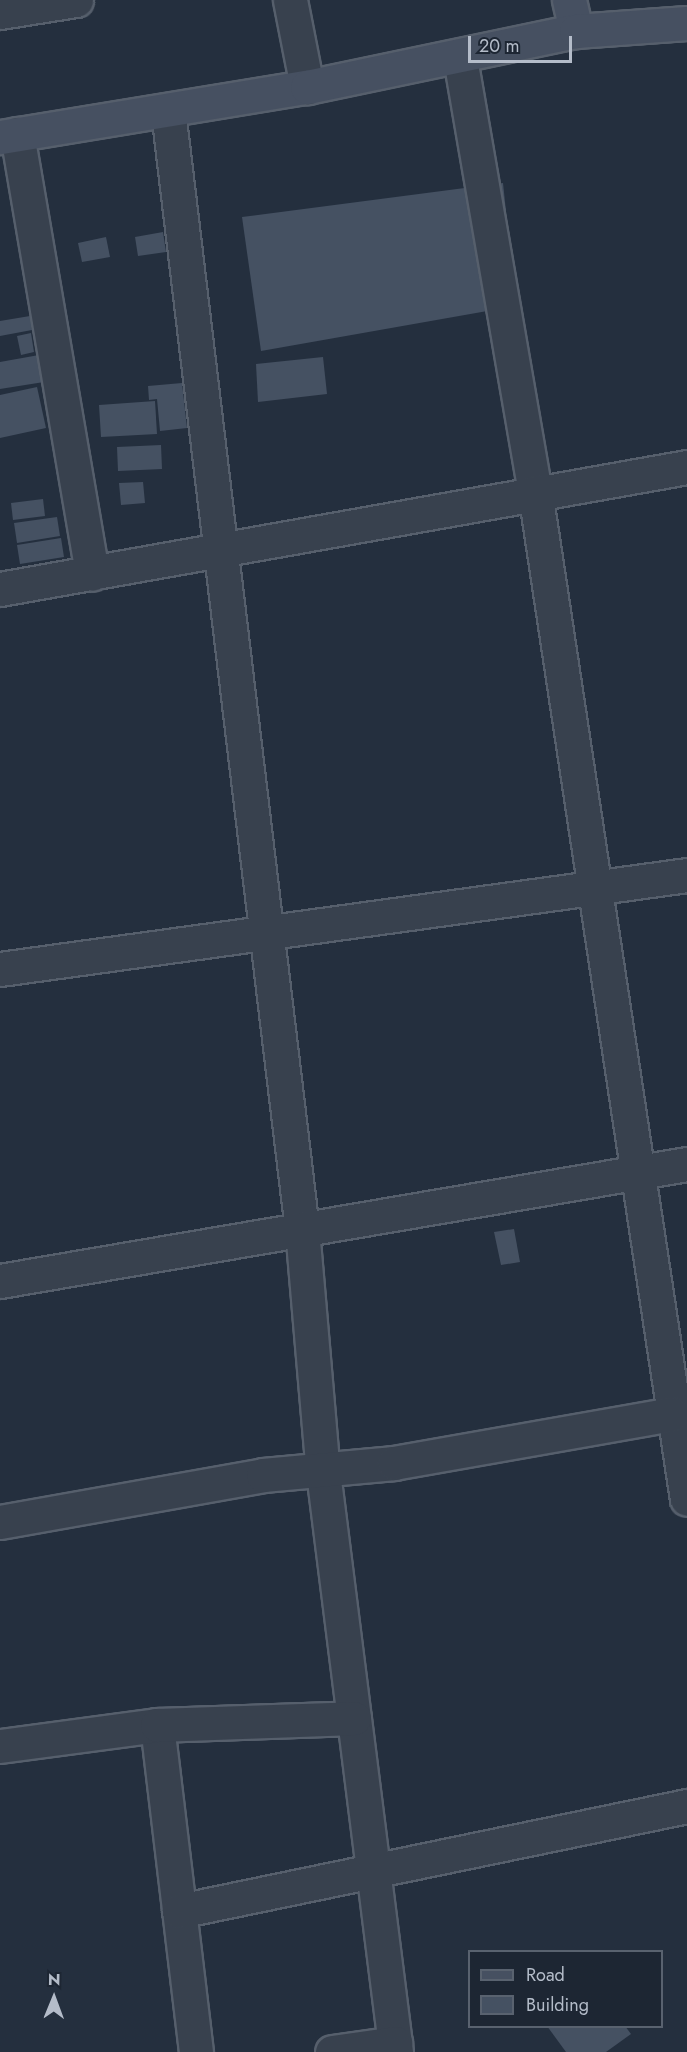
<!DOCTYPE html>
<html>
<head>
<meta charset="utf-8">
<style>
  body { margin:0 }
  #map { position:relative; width:687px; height:2052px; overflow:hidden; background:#242f3e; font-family:Jost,sans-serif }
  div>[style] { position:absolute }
  .building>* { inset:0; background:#455162 }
  .roads { filter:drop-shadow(2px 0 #565f6c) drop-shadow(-2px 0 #565f6c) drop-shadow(0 2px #565f6c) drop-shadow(0 -2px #565f6c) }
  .street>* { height:33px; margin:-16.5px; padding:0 16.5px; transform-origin:16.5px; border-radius:16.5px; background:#38414e }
  .secondary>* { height:33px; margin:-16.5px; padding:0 16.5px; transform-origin:16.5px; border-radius:16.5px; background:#465061 }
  span { translate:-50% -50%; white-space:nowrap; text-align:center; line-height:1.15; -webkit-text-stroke:6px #1d2633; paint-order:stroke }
  .legend { position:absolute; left:468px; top:1950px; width:195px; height:78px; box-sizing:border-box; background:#1d2633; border:2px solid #59626f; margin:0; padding:8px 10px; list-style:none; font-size:18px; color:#b4bcc9 }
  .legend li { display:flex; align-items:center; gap:12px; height:30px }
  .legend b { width:30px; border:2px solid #59626f }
  .north { position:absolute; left:24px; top:1968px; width:60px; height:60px; -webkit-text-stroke:4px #1d2633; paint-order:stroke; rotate:1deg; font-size:16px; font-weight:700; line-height:24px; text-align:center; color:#b4bcc9 }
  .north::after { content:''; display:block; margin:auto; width:21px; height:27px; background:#b4bcc9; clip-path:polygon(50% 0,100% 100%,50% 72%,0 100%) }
  .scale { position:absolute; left:468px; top:36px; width:104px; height:27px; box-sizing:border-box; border:3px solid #b4bcc9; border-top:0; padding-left:8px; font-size:18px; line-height:21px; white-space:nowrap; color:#b4bcc9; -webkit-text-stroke:4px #1d2633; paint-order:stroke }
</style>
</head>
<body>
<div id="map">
  <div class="building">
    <div style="clip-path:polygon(503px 183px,516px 306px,261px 351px,242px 217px)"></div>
    <div style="clip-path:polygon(163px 232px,166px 252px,138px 256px,135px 237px)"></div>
    <div style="clip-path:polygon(106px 237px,110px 257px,82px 262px,78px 243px)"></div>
    <div style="clip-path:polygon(30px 316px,32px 330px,0 336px,0 321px)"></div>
    <div style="clip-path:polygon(31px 333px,34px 352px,21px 355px,17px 336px)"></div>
    <div style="clip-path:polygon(39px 355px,44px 382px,0 389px,0 362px)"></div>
    <div style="clip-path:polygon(323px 357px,327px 394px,258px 402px,256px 364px)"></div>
    <div style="clip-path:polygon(182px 383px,187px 428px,160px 431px,157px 399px,149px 400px,148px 386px)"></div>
    <div style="clip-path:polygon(37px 387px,46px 428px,0 438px,0 395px)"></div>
    <div style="clip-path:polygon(155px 401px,157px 434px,101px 437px,99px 405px)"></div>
    <div style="clip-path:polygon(161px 445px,162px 469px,118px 471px,117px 447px)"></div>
    <div style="clip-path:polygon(143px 482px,145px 503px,121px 505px,119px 483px)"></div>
    <div style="clip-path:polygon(43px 499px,45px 516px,13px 520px,11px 503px)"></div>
    <div style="clip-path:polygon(57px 517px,60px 536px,17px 543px,14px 523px)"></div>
    <div style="clip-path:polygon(61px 538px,64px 557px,20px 564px,17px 545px)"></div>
    <div style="clip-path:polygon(514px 1229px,520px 1262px,501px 1265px,494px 1232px)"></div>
    <div style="clip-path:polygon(547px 2026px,625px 2026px,631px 2034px,606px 2052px,566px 2052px)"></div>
  </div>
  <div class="roads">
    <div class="street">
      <div style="left:290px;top:0;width:89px;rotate:78.9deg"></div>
      <div style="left:0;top:12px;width:77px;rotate:-9deg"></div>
      <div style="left:460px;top:58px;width:440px;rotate:80.2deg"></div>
      <div style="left:535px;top:492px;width:1018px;rotate:81.42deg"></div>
      <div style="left:168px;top:111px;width:1126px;rotate:83.17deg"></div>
      <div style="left:302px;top:1229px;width:244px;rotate:85.1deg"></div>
      <div style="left:323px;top:1472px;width:585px;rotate:82.83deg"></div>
      <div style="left:17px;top:134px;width:446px;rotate:80.3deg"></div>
      <div style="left:0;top:589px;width:698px;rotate:-10.07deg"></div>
      <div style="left:0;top:969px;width:693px;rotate:-7.79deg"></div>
      <div style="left:0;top:1281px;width:697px;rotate:-9.67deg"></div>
      <div style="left:0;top:1522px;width:267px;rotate:-10.1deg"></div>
      <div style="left:263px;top:1475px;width:132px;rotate:-5.2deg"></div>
      <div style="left:394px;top:1463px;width:283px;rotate:-10deg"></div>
      <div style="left:157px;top:1725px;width:329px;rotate:83.2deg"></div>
      <div style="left:0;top:1746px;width:158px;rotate:-7.6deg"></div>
      <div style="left:157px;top:1725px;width:197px;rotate:-2deg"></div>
      <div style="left:179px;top:1911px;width:519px;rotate:-11.68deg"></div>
      <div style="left:332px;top:2052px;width:64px;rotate:-8.1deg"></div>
    </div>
    <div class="secondary">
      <div style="left:569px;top:0;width:32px;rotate:77deg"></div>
      <div style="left:0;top:137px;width:311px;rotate:-9.3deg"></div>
      <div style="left:307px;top:87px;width:275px;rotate:-11.8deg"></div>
      <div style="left:576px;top:31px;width:111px;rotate:-4.1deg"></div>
    </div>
  </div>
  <ul class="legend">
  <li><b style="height:8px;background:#465061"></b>Road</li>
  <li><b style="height:16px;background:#455162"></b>Building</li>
  </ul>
  <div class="north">N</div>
  <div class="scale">20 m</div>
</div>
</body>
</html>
